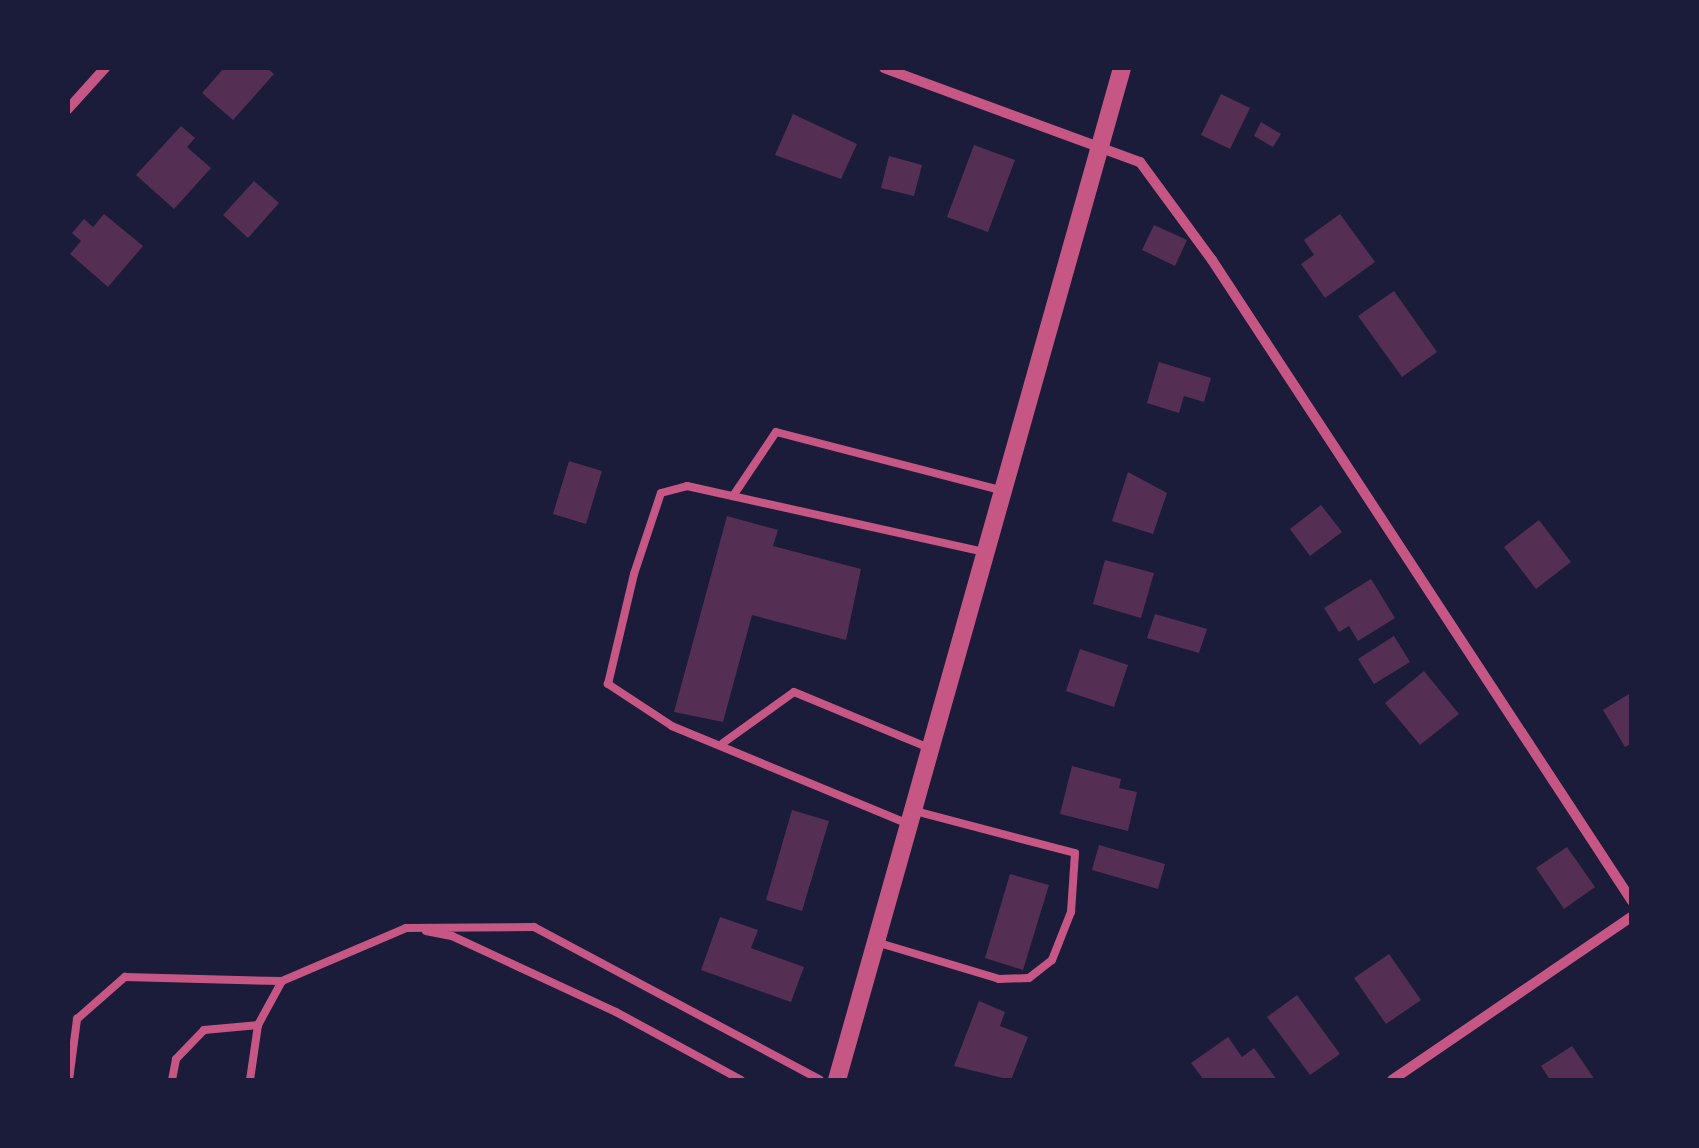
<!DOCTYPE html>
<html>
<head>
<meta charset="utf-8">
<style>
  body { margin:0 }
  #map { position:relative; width:1699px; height:1148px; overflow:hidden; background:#1b1b3a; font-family:Lato,sans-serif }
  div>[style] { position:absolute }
  .building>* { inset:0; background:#542f53 }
  .service>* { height:8px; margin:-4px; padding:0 4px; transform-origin:4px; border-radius:4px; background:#c65784 }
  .minor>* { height:10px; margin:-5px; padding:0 5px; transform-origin:5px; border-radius:5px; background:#c65784 }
  .tertiary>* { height:18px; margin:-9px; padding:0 9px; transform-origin:9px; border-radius:9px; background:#c65784 }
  span { translate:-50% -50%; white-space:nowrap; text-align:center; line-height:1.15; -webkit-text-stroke:10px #1b1b3a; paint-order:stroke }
  .frame { position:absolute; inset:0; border:70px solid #1b1b3a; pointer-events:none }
</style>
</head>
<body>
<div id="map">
  <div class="building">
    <div style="clip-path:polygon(224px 68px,267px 68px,274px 74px,233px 120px,202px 93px)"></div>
    <div style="clip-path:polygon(1221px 94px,1250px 108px,1230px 149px,1201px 135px)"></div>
    <div style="clip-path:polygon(793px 114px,857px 144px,841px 179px,775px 155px)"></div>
    <div style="clip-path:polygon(1261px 122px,1281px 134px,1273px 147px,1254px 136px)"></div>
    <div style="clip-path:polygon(181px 126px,195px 138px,187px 147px,211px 168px,174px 209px,136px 175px)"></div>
    <div style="clip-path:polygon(974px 145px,1015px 160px,988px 232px,947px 217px)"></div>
    <div style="clip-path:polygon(889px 156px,922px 165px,914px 196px,881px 188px)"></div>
    <div style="clip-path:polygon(254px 181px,279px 203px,248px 238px,223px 215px)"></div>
    <div style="clip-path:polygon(104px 214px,143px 246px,108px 287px,70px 254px,81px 241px,72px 233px,84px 219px,93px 227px)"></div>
    <div style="clip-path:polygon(1340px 214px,1375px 262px,1325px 298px,1301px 264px,1314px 255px,1304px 240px)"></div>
    <div style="clip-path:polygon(1154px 225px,1187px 240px,1175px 266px,1142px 250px)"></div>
    <div style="clip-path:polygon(1394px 291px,1437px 352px,1402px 377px,1358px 316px)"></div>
    <div style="clip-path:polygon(1159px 362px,1211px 378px,1204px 402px,1184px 396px,1179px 413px,1147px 403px)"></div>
    <div style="clip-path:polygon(569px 461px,602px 471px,586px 524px,553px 514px)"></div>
    <div style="clip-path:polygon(1128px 472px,1167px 493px,1153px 534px,1112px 521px)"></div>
    <div style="clip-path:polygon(1321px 505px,1342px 532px,1310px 556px,1290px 529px)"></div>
    <div style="clip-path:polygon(727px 516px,778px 530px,773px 546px,861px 569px,846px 640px,752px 615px,723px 722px,674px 712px)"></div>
    <div style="clip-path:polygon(1539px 520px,1571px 562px,1536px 589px,1504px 547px)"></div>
    <div style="clip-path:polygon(1105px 560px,1154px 573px,1141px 618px,1093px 604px)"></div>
    <div style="clip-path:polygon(1371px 579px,1395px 618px,1358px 641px,1349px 626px,1339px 632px,1324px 608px)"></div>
    <div style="clip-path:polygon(1155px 614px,1207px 629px,1199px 653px,1147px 638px)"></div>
    <div style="clip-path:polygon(1394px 636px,1410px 662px,1374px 684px,1358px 659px)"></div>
    <div style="clip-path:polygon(1080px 649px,1128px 665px,1114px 707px,1066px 691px)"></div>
    <div style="clip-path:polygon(1424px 671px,1459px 714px,1420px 745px,1385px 703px)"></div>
    <div style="clip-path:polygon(1632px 692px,1632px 743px,1625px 747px,1603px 710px)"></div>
    <div style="clip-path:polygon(1072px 766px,1121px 779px,1119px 788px,1137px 792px,1128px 831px,1060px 814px)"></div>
    <div style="clip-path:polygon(792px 810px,829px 821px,802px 911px,766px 900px)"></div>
    <div style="clip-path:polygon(1099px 845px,1165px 864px,1158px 889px,1092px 870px)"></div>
    <div style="clip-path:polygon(1567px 847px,1595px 887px,1564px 909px,1536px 868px)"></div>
    <div style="clip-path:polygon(1010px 874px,1049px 885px,1023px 970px,985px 958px)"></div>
    <div style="clip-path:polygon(720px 917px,758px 930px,751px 948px,804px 967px,791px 1002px,701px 970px)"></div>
    <div style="clip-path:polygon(1389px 954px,1421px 1000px,1386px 1024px,1354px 978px)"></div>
    <div style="clip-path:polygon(1297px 995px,1340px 1054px,1310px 1075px,1267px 1017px)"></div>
    <div style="clip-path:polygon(979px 1001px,1005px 1012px,1000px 1026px,1028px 1037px,1011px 1080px,954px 1066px)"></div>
    <div style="clip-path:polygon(1228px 1037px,1242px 1057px,1254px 1048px,1277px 1080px,1204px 1080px,1191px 1063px)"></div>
    <div style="clip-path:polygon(1572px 1046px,1595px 1080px,1550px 1080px,1541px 1066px)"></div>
  </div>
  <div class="service">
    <div style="left:733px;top:496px;width:77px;rotate:-56.1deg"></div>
    <div style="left:776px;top:432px;width:232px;rotate:14.5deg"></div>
    <div style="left:723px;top:743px;width:87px;rotate:-35.7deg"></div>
    <div style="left:794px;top:692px;width:144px;rotate:22.5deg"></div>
    <div style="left:906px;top:823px;width:253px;rotate:-157.5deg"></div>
    <div style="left:672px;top:726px;width:77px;rotate:-146.7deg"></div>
    <div style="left:608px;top:684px;width:113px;rotate:-76.7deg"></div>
    <div style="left:634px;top:574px;width:85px;rotate:-71.6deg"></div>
    <div style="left:661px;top:493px;width:27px;rotate:-15deg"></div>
    <div style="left:687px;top:486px;width:304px;rotate:12.5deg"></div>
    <div style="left:426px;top:931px;width:26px;rotate:11deg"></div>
    <div style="left:452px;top:936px;width:181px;rotate:24.9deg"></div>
    <div style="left:616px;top:1012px;width:142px;rotate:28.5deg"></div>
    <div style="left:876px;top:942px;width:128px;rotate:16.7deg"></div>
    <div style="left:999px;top:979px;width:30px;rotate:-2deg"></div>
    <div style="left:1029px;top:978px;width:29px;rotate:-38deg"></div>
    <div style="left:1052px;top:960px;width:52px;rotate:-68.4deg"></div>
    <div style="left:1071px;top:912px;width:59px;rotate:-86.1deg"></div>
    <div style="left:1075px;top:853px;width:165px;rotate:-165.3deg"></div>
    <div style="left:69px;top:1080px;width:62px;rotate:-82.5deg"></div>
    <div style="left:77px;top:1019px;width:64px;rotate:-41.2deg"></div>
    <div style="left:125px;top:977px;width:157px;rotate:1.5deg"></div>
    <div style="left:172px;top:1080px;width:21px;rotate:-79deg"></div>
    <div style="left:176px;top:1059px;width:40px;rotate:-46deg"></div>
    <div style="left:204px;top:1030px;width:54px;rotate:-5.3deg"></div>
    <div style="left:250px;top:1080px;width:56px;rotate:-81.7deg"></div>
    <div style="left:258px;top:1025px;width:50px;rotate:-61.4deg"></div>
    <div style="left:282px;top:981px;width:135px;rotate:-23.1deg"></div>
    <div style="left:406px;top:928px;width:128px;rotate:-0.4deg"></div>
    <div style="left:534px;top:927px;width:324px;rotate:28.1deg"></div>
  </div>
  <div class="minor">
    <div style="left:884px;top:68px;width:273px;rotate:20.2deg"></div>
    <div style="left:1140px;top:162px;width:122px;rotate:53.7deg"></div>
    <div style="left:1212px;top:260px;width:766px;rotate:56.77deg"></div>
    <div style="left:68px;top:109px;width:55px;rotate:-47.9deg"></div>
    <div style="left:1392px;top:1080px;width:291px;rotate:-34.3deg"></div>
  </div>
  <div class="tertiary">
    <div style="left:837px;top:1080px;width:1051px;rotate:-74.27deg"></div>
  </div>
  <div class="frame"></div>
</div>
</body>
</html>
